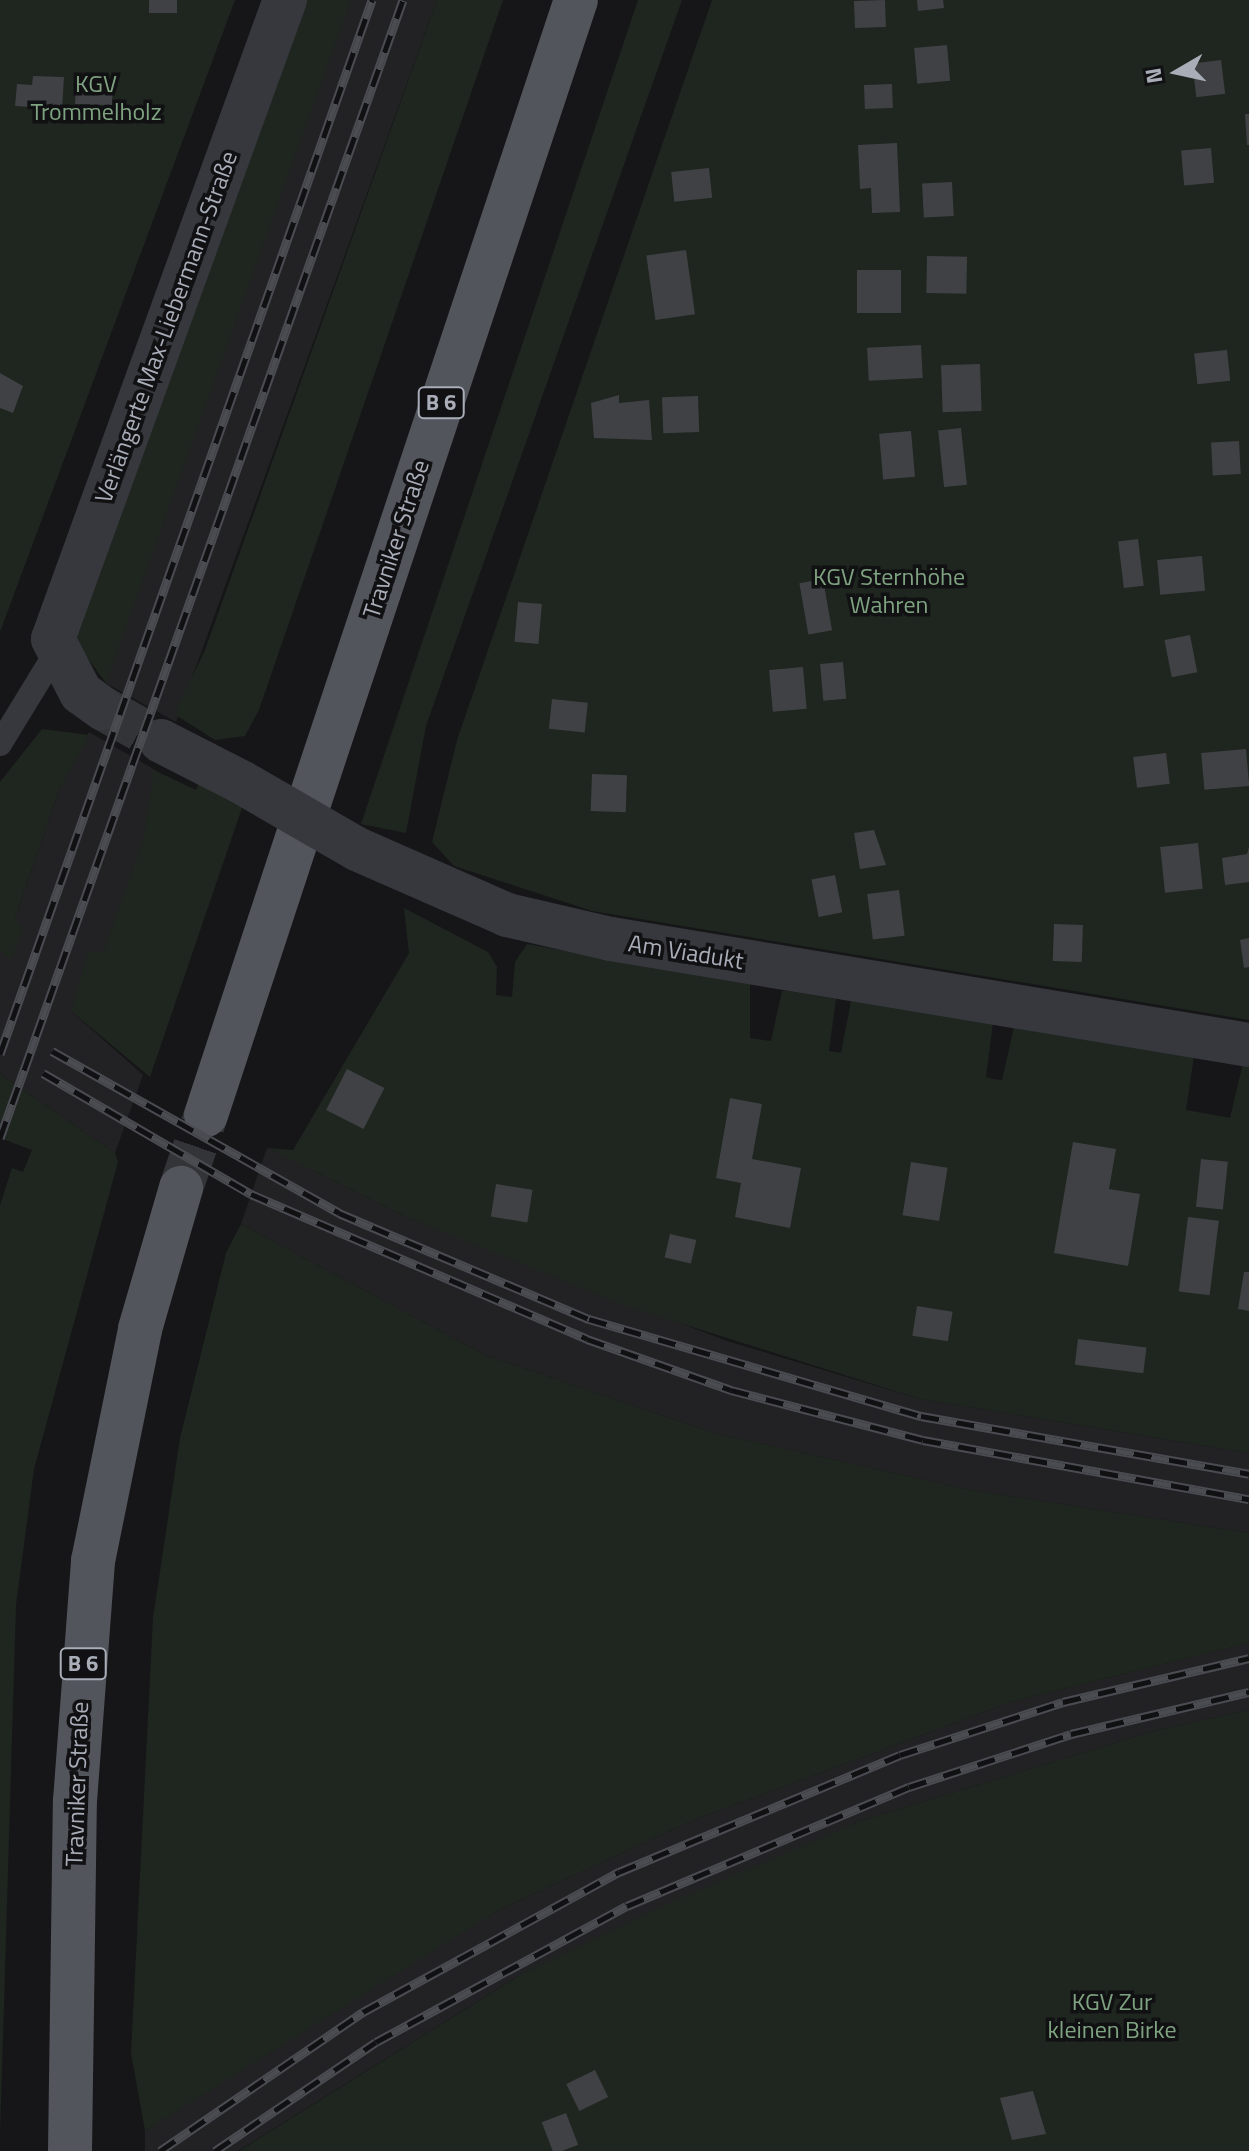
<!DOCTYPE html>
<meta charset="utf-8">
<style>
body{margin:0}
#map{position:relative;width:1249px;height:2151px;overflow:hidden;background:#161618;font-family:"Titillium Web",sans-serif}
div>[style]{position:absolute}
.built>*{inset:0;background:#222225}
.green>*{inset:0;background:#1e261f}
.building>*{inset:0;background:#404145;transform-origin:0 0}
.minor-tunnel>*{height:44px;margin-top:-22px;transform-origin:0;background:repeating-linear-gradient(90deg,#333438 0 44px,transparent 0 66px)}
.primary-tunnel>*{height:44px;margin-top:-22px;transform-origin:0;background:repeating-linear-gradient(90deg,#333438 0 44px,transparent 0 66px)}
.service>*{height:24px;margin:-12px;padding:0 12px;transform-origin:12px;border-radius:12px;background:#37383d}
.minor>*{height:44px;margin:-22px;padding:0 22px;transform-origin:22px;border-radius:22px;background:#37383d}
.primary>*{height:44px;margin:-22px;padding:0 22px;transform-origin:22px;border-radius:22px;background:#53555c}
.rail>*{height:9px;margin-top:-4.5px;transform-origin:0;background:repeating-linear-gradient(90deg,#111113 0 18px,#4a4c52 0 36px);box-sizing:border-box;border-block:2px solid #4a4c52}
.minor-bridge>*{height:44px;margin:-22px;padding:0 22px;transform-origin:22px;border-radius:22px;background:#37383d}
span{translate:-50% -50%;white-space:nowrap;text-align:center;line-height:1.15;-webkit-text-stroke:7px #111113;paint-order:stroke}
.shield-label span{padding:2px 6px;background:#111113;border:2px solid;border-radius:6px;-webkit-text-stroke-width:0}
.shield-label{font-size:22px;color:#a8adb8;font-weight:700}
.park-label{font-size:24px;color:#7fa381}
.street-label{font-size:24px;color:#a8adb8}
.north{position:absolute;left:1137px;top:32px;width:80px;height:80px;-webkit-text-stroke:6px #111113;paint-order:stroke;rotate:261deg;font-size:22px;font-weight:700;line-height:32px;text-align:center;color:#a8adb8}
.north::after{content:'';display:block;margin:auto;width:28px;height:36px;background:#a8adb8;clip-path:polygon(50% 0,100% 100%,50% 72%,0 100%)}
</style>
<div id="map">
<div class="built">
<i style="clip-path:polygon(339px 0,437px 0,176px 722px,106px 683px,119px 621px)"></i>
<i style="clip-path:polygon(89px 732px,157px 771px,154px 813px,97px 970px,71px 1011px,143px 1075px,115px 1153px,0 1074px,0 950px,11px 959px,15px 918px,59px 790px)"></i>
<i style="clip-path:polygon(267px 1148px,406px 1217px,727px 1341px,920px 1399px,1249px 1453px,1249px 1533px,971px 1490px,714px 1433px,485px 1355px,241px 1224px)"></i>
<i style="clip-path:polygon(1249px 1643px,1249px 1710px,1157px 1730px,860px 1821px,523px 1973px,238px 2151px,145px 2151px,145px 2131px,353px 1997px,499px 1910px,691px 1821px,1011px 1702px)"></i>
</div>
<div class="green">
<i style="clip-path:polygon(0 0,235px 0,0 632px)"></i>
<i style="clip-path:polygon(298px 0,351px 0,106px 683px,75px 641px)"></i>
<i style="clip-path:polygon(437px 0,503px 0,259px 710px,245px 736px,215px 740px,174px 714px,205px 650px)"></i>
<i style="clip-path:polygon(638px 0,682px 0,426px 726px,406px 833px,361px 824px)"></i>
<i style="clip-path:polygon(712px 0,1249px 0,1249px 1020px,592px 911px,454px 866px,432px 842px,457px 740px)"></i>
<i style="clip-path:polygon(42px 729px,90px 735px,59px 790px,15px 918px,23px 929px,11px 960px,0 950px,0 782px)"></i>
<i style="clip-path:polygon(154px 770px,196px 790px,201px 777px,244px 802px,150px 1077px,71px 1011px,88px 952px,103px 952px,143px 841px)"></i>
<i style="clip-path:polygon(404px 908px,488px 952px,497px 967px,496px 995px,512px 997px,515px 962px,527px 944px,750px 984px,750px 1038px,771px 1041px,782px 991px,789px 991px,836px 999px,829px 1051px,841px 1053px,851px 1001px,993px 1023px,986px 1077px,993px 1079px,1002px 1080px,1014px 1027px,1194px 1056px,1186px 1110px,1230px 1118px,1243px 1063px,1249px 1064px,1249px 1453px,920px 1399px,626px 1306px,406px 1217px,267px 1148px,293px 1150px,409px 953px)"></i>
<i style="clip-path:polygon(0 1074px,115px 1153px,118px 1162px,34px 1469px,16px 1605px,0 2136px,0 1205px,12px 1168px,23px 1172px,32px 1150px,0 1138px)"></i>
<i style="clip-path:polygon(241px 1224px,485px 1355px,714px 1433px,971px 1490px,1249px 1533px,1249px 1643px,1011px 1702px,691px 1821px,499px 1910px,145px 2131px,131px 2053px,153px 1618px,180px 1438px,226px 1253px)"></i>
<i style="clip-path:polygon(1249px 1710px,1249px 2151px,239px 2151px,523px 1973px,667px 1904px,860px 1821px,1157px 1730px)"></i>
</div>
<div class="building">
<i style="left:149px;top:0;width:28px;height:13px"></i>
<i style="left:885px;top:0;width:27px;height:31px;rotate:88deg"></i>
<i style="clip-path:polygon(917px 0,943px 0,944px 8px,918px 11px)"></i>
<i style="left:947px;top:45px;width:36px;height:33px;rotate:85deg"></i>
<i style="left:1221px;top:60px;width:34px;height:29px;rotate:83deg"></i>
<i style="clip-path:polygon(33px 76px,64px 77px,62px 109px,15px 106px,17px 84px,32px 85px)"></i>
<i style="left:76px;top:78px;width:37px;height:26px;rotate:2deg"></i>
<i style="left:892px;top:84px;width:24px;height:28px;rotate:88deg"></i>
<i style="clip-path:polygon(1245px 114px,1249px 114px,1249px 145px,1247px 145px)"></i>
<i style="clip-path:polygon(897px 143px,900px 212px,872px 213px,871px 188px,860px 189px,858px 145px)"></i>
<i style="left:1211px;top:148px;width:35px;height:30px;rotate:85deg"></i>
<i style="left:709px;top:168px;width:30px;height:38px;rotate:84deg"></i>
<i style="left:952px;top:182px;width:34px;height:30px;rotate:87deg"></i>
<i style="left:686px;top:250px;width:65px;height:40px;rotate:82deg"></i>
<i style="left:927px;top:256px;width:40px;height:37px;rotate:1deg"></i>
<i style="left:857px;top:270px;width:44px;height:43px"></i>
<i style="left:921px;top:345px;width:33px;height:54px;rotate:87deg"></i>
<i style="left:1227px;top:350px;width:31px;height:33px;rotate:84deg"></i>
<i style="left:980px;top:364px;width:47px;height:39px;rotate:88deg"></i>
<i style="clip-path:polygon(0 373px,23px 386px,13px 413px,0 408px)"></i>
<i style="clip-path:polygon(619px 395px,619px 403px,649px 400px,652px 440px,594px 438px,591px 403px)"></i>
<i style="left:698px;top:396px;width:36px;height:36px;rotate:88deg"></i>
<i style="left:961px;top:428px;width:57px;height:23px;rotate:84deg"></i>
<i style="left:911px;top:431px;width:46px;height:32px;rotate:85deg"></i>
<i style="left:1239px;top:441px;width:33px;height:28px;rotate:87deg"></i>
<i style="left:1138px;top:539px;width:47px;height:20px;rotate:83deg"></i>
<i style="left:1202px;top:556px;width:35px;height:45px;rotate:85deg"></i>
<i style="left:823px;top:579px;width:52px;height:24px;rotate:80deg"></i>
<i style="left:518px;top:602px;width:24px;height:40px;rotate:5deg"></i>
<i style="left:1190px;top:635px;width:38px;height:26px;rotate:79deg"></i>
<i style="left:843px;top:662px;width:37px;height:23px;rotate:85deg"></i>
<i style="left:803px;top:667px;width:42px;height:34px;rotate:85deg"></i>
<i style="left:552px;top:699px;width:36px;height:30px;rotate:6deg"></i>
<i style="left:1246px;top:749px;width:37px;height:45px;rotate:85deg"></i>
<i style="left:1166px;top:753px;width:31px;height:33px;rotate:83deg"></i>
<i style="left:592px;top:774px;width:35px;height:37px;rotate:2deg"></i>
<i style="clip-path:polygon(874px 830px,886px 865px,860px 869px,854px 833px)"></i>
<i style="left:1198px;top:843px;width:46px;height:38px;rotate:84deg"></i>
<i style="clip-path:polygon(1249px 847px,1249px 882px,1225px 885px,1222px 858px,1247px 854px)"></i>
<i style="left:835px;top:875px;width:38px;height:24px;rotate:79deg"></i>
<i style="left:899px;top:890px;width:46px;height:32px;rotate:83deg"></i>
<i style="left:1054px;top:924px;width:29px;height:37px;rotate:2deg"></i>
<i style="clip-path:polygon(1249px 938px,1249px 967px,1244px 968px,1240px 940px)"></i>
<i style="left:347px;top:1069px;width:42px;height:46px;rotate:27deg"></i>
<i style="clip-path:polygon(730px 1098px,762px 1104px,752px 1159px,801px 1168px,790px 1228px,735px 1217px,741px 1183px,716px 1178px)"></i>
<i style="clip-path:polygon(1073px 1142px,1116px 1149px,1109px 1189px,1140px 1194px,1128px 1266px,1054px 1253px)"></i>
<i style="left:1201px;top:1159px;width:27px;height:48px;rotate:6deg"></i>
<i style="left:911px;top:1162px;width:37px;height:54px;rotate:9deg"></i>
<i style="left:496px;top:1184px;width:37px;height:33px;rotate:9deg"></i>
<i style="left:1188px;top:1217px;width:31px;height:75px;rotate:7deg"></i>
<i style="left:670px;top:1234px;width:27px;height:24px;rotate:13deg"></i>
<i style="clip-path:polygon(1244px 1272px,1249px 1272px,1249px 1311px,1238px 1309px)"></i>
<i style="left:917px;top:1306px;width:36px;height:30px;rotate:9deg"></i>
<i style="left:1078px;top:1339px;width:69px;height:26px;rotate:7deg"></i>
<i style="left:595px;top:2070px;width:30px;height:32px;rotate:64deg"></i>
<i style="clip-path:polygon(1033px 2091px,1046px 2134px,1012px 2140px,1000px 2098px)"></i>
<i style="left:566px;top:2113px;width:34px;height:26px;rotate:69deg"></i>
</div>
<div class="minor-tunnel">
<i style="left:102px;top:708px;width:68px;rotate:29.2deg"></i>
</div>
<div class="primary-tunnel">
<i style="left:181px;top:1188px;width:77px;rotate:-71.1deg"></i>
</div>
<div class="service">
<i style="left:0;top:744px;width:105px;rotate:-58.6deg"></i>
</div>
<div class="minor">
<i style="left:102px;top:708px;width:26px;rotate:-144deg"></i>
<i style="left:81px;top:693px;width:61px;rotate:-117.4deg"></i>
<i style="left:53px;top:639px;width:680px;rotate:-70.05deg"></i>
<i style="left:161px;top:741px;width:90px;rotate:27.1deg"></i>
<i style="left:357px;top:849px;width:164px;rotate:23.7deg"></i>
<i style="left:507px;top:915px;width:107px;rotate:13deg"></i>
<i style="left:611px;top:939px;width:647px;rotate:9.43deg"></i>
</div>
<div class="primary">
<i style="left:308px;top:806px;width:849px;rotate:-71.61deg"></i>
<i style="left:206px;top:1115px;width:298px;rotate:-71.8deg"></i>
<i style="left:70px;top:2151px;width:350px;rotate:-89.2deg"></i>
<i style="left:75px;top:1801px;width:241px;rotate:-85.7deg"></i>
<i style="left:93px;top:1561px;width:237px;rotate:-78.5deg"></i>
<i style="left:140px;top:1329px;width:147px;rotate:-73.8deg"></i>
</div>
<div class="rail">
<i style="left:52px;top:1051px;width:330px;rotate:29.4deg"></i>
<i style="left:339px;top:1213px;width:272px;rotate:23deg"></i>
<i style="left:589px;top:1319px;width:346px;rotate:16.3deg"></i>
<i style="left:921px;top:1416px;width:333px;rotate:10deg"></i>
<i style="left:0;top:1054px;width:1118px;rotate:-70.56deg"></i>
<i style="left:43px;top:1073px;width:241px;rotate:30.2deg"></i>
<i style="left:251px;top:1194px;width:366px;rotate:23.3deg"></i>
<i style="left:587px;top:1339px;width:153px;rotate:19.5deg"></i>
<i style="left:731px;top:1390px;width:198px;rotate:14.6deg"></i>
<i style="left:923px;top:1440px;width:331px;rotate:10.3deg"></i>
<i style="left:0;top:1138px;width:1207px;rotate:-70.5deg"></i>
<i style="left:160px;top:2151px;width:246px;rotate:-34.4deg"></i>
<i style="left:363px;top:2012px;width:292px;rotate:-28.7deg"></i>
<i style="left:619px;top:1872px;width:304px;rotate:-22.6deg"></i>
<i style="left:900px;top:1755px;width:171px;rotate:-18deg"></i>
<i style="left:1063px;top:1702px;width:191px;rotate:-13.3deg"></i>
<i style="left:215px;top:2151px;width:194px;rotate:-34.1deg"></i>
<i style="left:376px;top:2042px;width:285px;rotate:-28.5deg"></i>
<i style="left:627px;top:1906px;width:306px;rotate:-22.9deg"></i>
<i style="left:909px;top:1787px;width:170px;rotate:-18.1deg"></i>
<i style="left:1071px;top:1734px;width:183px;rotate:-13.3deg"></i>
</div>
<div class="minor-bridge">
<i style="left:241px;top:782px;width:134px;rotate:30deg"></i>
</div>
<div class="shield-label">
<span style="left:441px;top:403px">B 6</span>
<span style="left:83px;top:1664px">B 6</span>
</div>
<div class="park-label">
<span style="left:96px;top:98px">KGV<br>Trommelholz</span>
<span style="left:889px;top:591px">KGV Sternhöhe<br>Wahren</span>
<span style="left:1112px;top:2016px">KGV Zur<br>kleinen Birke</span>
</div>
<div class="street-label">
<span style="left:166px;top:327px;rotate:-70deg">Verlängerte Max-Liebermann-Straße</span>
<span style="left:396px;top:539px;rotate:-72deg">Travniker Straße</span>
<span style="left:686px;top:952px;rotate:9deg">Am Viadukt</span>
<span style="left:77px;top:1784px;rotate:-88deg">Travniker Straße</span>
</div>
<div class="north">N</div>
</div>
